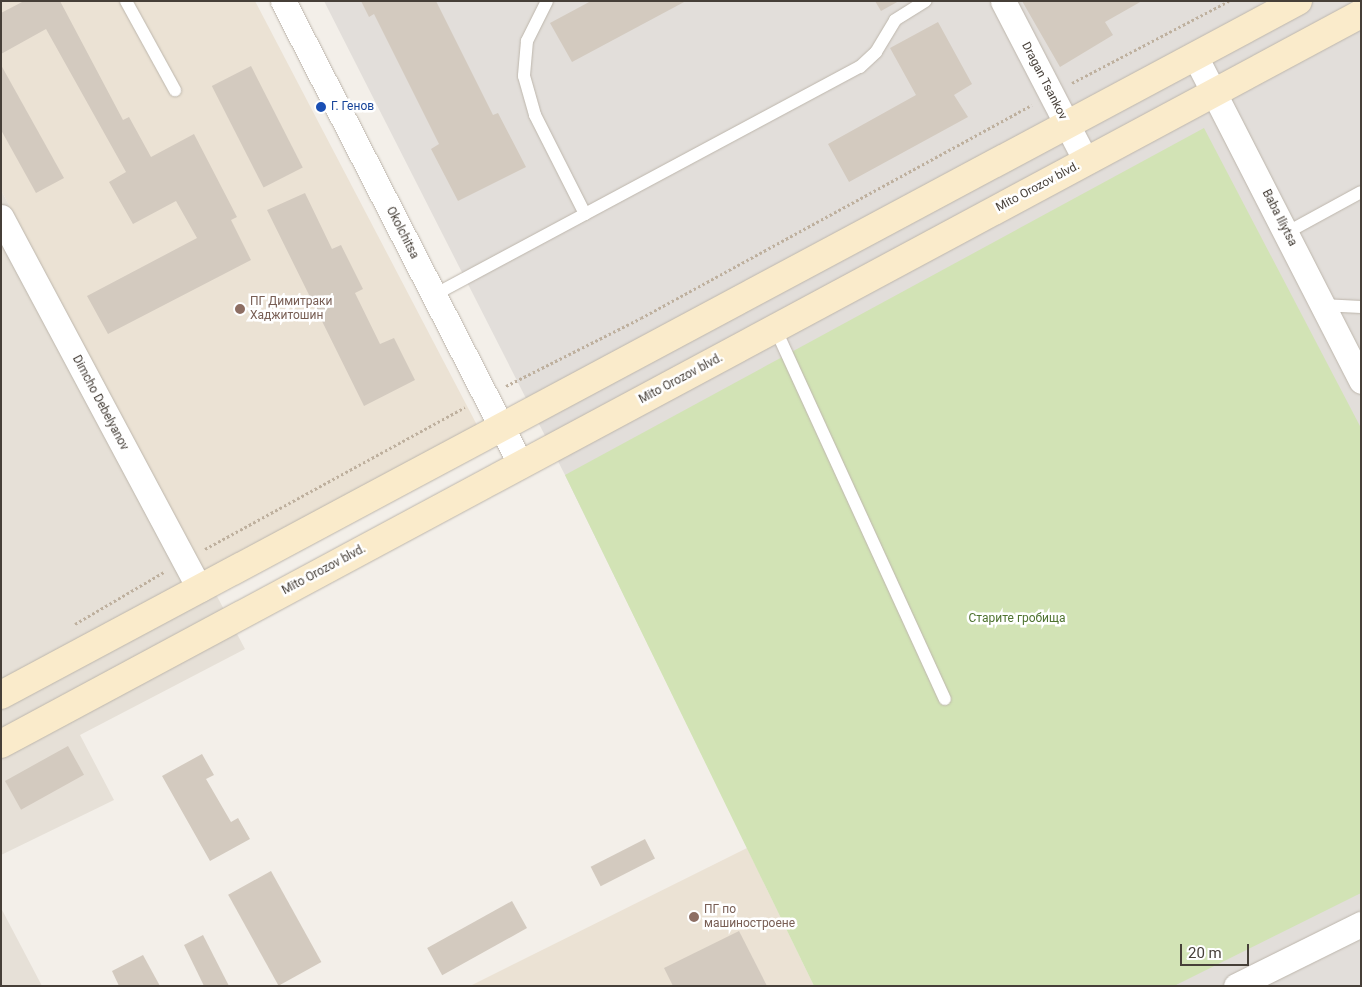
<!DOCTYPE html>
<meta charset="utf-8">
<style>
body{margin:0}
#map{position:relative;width:1362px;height:987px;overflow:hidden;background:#f3efe9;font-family:Roboto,sans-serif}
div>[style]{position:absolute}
.residential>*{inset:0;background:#e6e0d7}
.industrial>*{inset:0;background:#e2deda}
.education>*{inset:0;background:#ebe2d4}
.green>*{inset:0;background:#d2e3b5}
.building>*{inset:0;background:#d3cabf;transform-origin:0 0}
.path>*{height:3px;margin-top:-1.5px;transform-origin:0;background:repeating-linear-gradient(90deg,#beb09e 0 2.5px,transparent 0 5px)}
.roads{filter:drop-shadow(0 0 1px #bdb6ac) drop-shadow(0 0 1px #bdb6ac)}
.lane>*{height:12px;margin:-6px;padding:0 6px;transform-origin:6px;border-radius:6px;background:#fff}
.street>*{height:25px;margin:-12.5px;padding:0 12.5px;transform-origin:12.5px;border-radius:12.5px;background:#fff}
.secondary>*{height:28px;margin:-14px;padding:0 14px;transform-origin:14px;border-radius:14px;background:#faebcb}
.dots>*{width:14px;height:14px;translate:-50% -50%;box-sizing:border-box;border:2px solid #fff;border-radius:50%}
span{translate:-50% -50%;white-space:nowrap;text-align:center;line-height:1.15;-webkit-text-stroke:5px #fff;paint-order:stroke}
.street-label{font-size:12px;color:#463f38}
.transit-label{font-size:12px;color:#164399}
.left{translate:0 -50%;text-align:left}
.education-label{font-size:12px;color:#785e54}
.park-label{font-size:12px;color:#4e7330}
.frame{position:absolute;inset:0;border:2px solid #463f38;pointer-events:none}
.scale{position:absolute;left:1180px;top:944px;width:69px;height:22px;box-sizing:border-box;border:2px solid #463f38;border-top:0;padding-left:6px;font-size:15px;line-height:18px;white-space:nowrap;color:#463f38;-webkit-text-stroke:4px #fff;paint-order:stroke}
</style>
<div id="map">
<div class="residential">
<i style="clip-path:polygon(1px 190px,245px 649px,80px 735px,114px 800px,1px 855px)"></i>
<i style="clip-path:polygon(1px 908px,42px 986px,1px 986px)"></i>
</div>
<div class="industrial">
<i style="clip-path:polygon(324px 1px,1361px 1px,1361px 986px,815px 986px,565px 475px)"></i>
</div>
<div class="education">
<i style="clip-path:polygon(1px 1px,255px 1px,478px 427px,204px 574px,1px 190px)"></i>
<i style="clip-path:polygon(747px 848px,814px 986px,470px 986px)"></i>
</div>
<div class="green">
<i style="clip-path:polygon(1204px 128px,1361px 428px,1361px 893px,1174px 986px,814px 986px,565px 475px)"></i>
</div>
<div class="building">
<i style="clip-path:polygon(24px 1px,60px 1px,123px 120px,129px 117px,151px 157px,194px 134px,237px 217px,231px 220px,251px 260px,108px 334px,87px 296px,197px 238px,176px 201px,133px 224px,109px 182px,126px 172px,46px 29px,1px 54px,1px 13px)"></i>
<i style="clip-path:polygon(361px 1px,436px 1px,493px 115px,498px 113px,526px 167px,458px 201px,431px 149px,439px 144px,374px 14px,369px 17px)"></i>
<i style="clip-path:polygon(591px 1px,686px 1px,572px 62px,550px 23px)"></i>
<i style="clip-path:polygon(875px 1px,899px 1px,881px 11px)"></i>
<i style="clip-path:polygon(1022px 1px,1142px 1px,1105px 22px,1113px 35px,1060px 67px)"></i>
<i style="clip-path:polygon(938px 22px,972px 84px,954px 95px,968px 117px,849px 182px,828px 144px,916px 95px,890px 48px)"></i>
<i style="clip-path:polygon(1px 65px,64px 178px,36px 193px,1px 130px)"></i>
<i style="left:251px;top:66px;width:114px;height:44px;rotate:63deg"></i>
<i style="clip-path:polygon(305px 193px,332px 249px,341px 245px,363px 289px,355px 293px,380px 344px,394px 338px,415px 380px,364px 406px,267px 210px)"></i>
<i style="left:68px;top:746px;width:33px;height:72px;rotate:61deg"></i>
<i style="clip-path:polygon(202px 754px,214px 775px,206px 779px,231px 822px,238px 818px,250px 839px,210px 861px,162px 776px)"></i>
<i style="left:645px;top:839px;width:22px;height:61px;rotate:63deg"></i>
<i style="left:271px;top:871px;width:104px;height:49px;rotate:61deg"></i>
<i style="left:512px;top:901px;width:31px;height:97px;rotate:61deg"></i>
<i style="clip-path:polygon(739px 931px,767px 986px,673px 986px,664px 968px)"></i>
<i style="clip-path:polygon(203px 935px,229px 986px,204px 986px,184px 945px)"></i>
<i style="clip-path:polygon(143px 955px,160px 986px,119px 986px,112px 971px)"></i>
</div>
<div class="path">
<i style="left:1072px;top:83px;width:177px;rotate:-27.6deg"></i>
<i style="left:506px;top:386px;width:151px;rotate:-26.7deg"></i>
<i style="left:641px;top:318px;width:445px;rotate:-28.6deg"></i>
<i style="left:205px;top:549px;width:296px;rotate:-28.6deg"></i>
<i style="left:75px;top:624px;width:103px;rotate:-30.3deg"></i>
</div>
<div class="roads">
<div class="lane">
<i style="left:126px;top:1px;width:102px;rotate:61.2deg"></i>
<i style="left:547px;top:1px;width:45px;rotate:116.6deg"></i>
<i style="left:527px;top:41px;width:35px;rotate:95deg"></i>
<i style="left:524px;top:76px;width:41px;rotate:74.2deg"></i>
<i style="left:535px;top:115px;width:111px;rotate:63.2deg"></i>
<i style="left:1286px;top:233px;width:85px;rotate:-28.7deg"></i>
<i style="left:434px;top:295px;width:483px;rotate:-28.2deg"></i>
<i style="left:860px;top:67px;width:22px;rotate:-43deg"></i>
<i style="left:876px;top:52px;width:37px;rotate:-59deg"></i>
<i style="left:895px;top:20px;width:36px;rotate:-32deg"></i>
<i style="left:1322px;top:305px;width:39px;rotate:3deg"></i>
<i style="left:775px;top:328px;width:408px;rotate:65.4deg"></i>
</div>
<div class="street">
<i style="left:283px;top:1px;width:521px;rotate:62.85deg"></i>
<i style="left:1003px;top:1px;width:180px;rotate:62.6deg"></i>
<i style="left:1195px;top:56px;width:365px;rotate:62.9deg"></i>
<i style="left:1px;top:217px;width:422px;rotate:61.9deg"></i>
<i style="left:1236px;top:986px;width:140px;rotate:-26.4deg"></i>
</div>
<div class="secondary">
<i style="left:1px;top:695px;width:1471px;rotate:-28.15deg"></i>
<i style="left:1px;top:744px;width:1544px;rotate:-28.23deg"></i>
</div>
</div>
<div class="dots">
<i style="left:321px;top:107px;background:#1a4fb4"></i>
<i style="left:240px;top:309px;background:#8d6e63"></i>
<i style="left:694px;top:917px;background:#8d6e63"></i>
</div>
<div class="street-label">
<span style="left:1044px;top:81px;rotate:63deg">Dragan Tsankov</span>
<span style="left:1038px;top:187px;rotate:-28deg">Mito Orozov blvd.</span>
<span style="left:1279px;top:218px;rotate:63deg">Baba Iliytsa</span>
<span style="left:402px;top:233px;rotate:63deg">Okolchitsa</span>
<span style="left:681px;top:379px;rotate:-28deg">Mito Orozov blvd.</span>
<span style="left:100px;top:403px;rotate:62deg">Dimcho Debelyanov</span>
<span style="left:324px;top:570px;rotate:-28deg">Mito Orozov blvd.</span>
</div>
<div class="transit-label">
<span class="left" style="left:331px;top:107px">Г. Генов</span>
</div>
<div class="education-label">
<span class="left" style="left:250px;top:309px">ПГ Димитраки<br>Хаджитошин</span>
<span class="left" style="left:704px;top:917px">ПГ по<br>машиностроене</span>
</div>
<div class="park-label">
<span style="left:1017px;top:619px">Старите гробища</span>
</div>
<div class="frame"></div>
<div class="scale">20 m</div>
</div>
